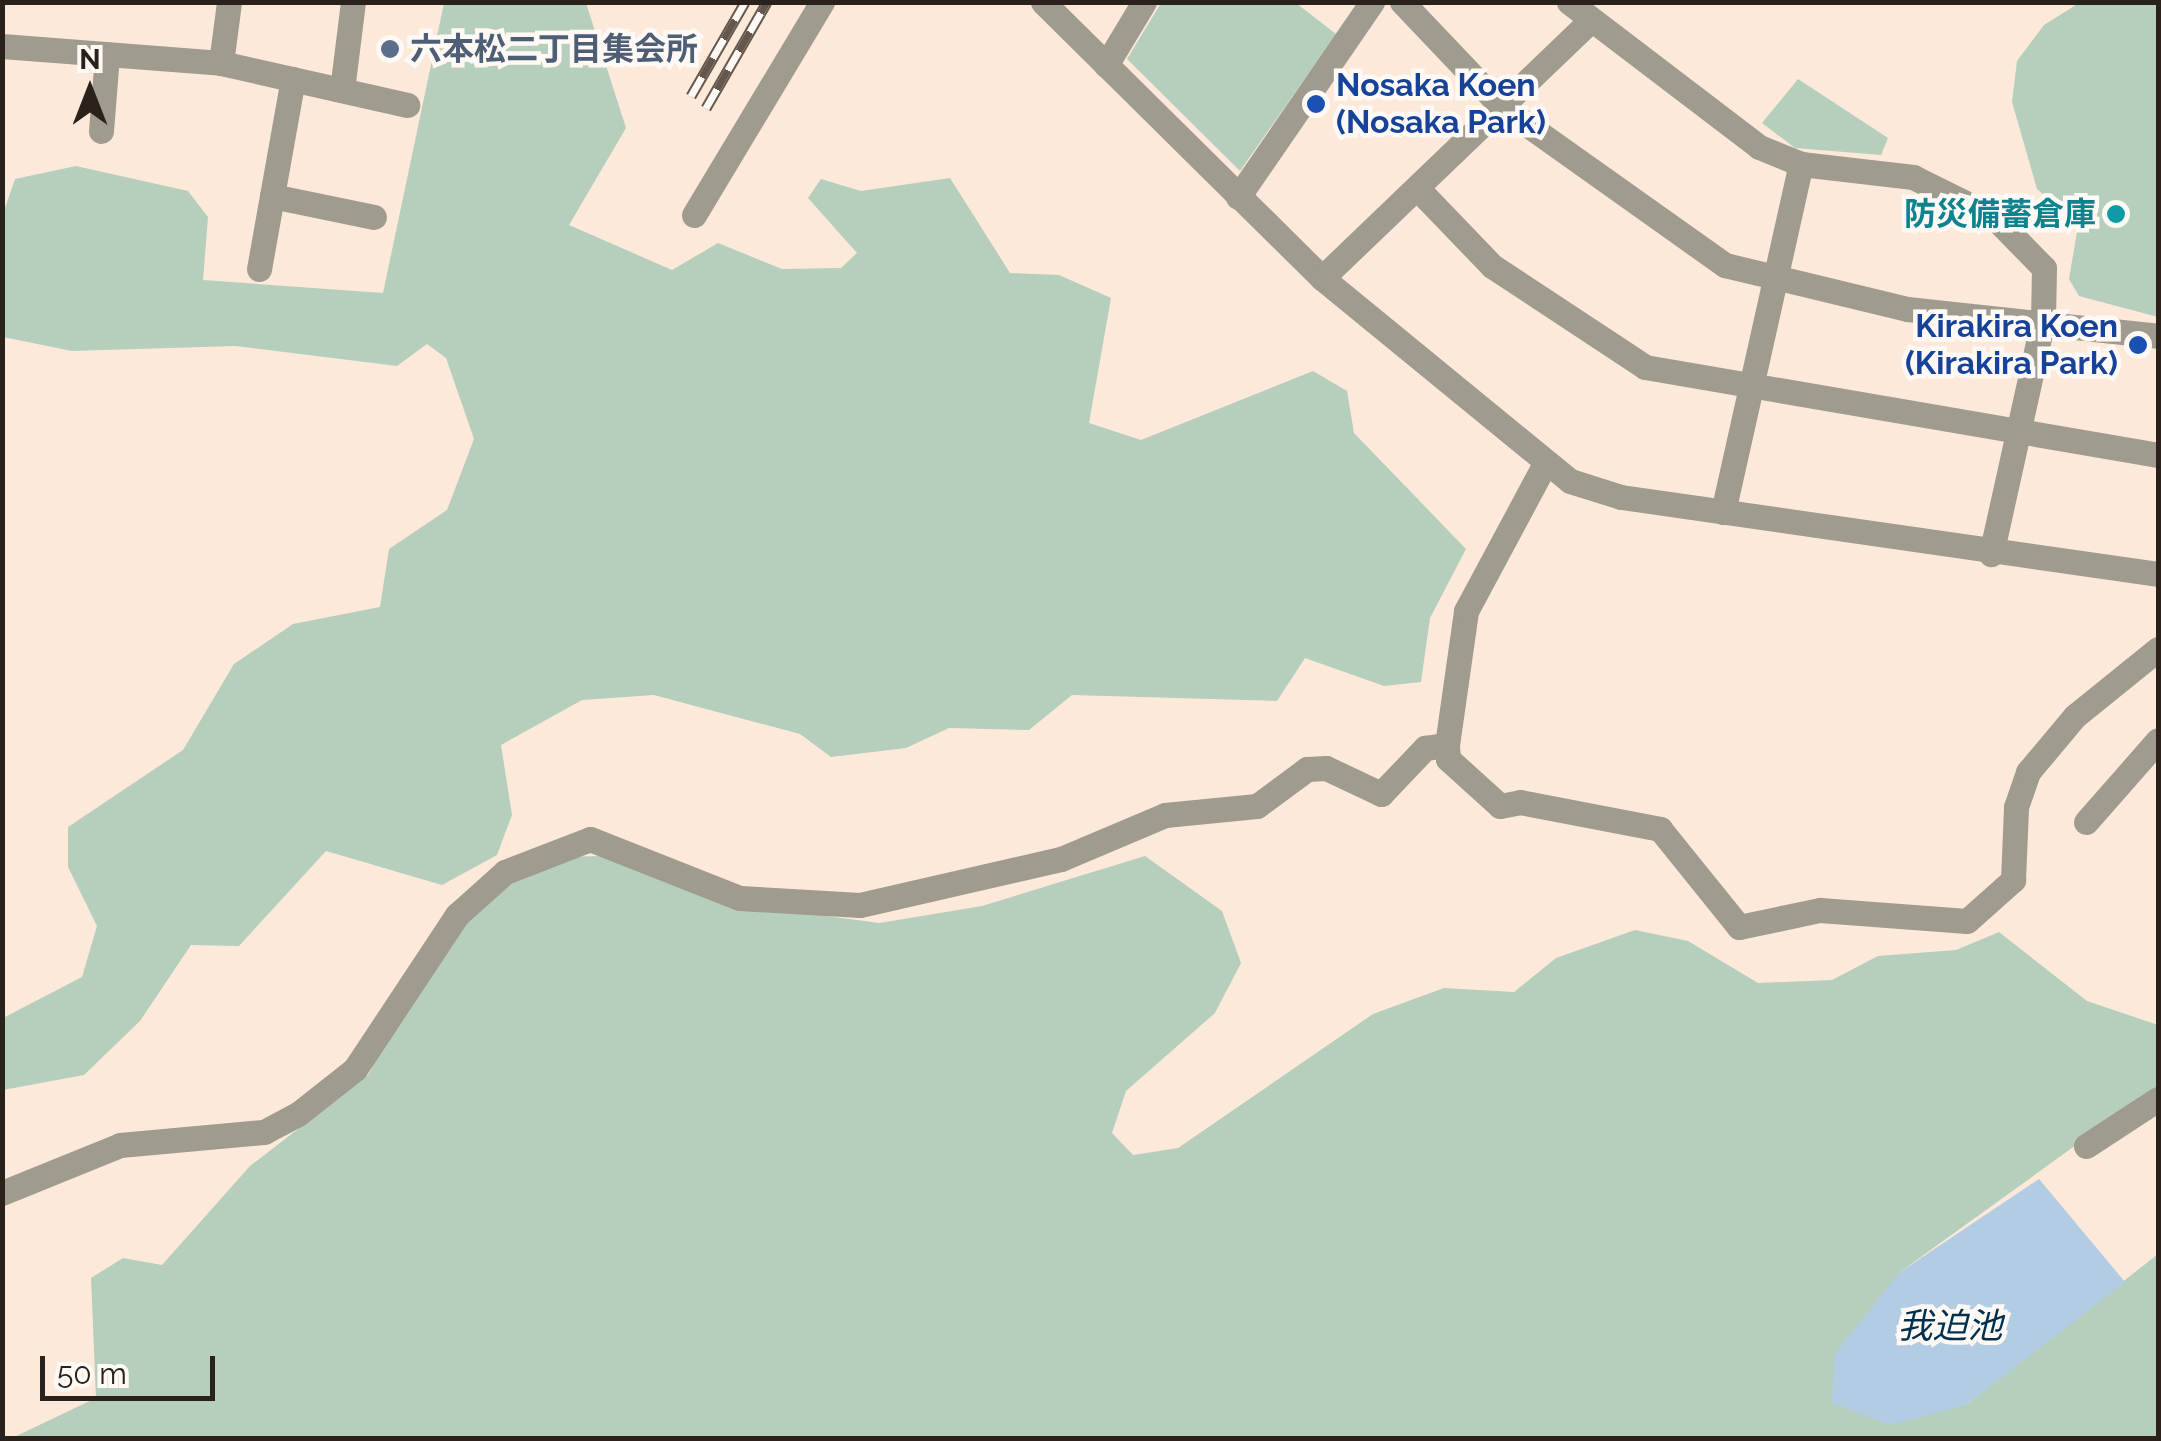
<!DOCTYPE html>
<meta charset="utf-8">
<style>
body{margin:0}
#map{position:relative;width:2161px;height:1441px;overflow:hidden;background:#fde9d9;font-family:Raleway,"Noto Sans JP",sans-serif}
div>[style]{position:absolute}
.green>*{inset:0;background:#b6cebc}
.water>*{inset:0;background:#b1cce3}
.street>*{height:25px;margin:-12.5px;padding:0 12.5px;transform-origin:12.5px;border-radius:12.5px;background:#9f9b8e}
.rail>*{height:11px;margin-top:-5.5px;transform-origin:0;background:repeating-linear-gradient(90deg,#fef9f5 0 22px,#64584e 0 44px);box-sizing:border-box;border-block:2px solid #64584e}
.dots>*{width:28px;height:28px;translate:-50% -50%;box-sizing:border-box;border:5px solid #fef9f5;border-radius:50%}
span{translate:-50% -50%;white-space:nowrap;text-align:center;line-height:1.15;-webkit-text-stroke:9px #fef9f5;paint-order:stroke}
.service-label{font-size:32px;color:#4e5e75;font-weight:700}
.left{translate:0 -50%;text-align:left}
.transit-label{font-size:32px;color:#164399;font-weight:700}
.right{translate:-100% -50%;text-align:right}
.culture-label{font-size:32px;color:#0d838f;font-weight:700}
.water-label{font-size:35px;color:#00304f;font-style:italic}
.frame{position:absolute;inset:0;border:5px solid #2a211a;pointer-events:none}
.north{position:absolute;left:40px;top:40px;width:100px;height:100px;-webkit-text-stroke:8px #fef9f5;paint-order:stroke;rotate:0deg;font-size:28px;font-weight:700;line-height:40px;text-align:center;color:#2a211a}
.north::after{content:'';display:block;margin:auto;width:35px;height:45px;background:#2a211a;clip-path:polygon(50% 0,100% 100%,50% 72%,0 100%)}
.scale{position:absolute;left:40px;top:1356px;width:175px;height:45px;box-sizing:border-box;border:5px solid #2a211a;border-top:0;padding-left:12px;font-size:30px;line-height:35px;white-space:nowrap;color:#2a211a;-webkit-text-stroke:8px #fef9f5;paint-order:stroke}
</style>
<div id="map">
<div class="green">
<i style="clip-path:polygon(444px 3px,586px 3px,626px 128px,569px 225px,672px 270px,718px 243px,782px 269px,841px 268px,857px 253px,808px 198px,821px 179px,861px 191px,950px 178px,1010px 273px,1059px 275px,1111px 298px,1089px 423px,1141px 440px,1313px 371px,1347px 391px,1354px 433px,1466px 549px,1430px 618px,1421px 682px,1384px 686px,1305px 658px,1277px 701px,1072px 695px,1029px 730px,949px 728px,906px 748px,831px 757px,800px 734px,654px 695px,582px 700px,501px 745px,512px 815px,497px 855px,442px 885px,326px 851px,239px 946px,191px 945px,140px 1021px,84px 1075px,3px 1090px,3px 1018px,82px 977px,97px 926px,68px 867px,68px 827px,183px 750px,234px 664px,293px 624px,380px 607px,389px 549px,447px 510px,474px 439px,446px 358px,427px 344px,397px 366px,235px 346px,72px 351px,3px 337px,3px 214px,15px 179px,76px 166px,188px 191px,208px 217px,203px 280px,383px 293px)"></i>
<i style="clip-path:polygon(1161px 3px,1296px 3px,1336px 34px,1240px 171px,1127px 59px)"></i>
<i style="clip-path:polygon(2079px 3px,2158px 3px,2158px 317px,2079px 296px,2069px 279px,2078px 226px,2037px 189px,2012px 102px,2017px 61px,2044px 25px)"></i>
<i style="clip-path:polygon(1798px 79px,1888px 138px,1881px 155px,1795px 148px,1762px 123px)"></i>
<i style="clip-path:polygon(607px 856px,716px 901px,879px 923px,982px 906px,1145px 856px,1222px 911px,1241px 963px,1215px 1013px,1126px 1091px,1112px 1133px,1133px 1155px,1178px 1148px,1373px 1014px,1444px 988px,1514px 992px,1556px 958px,1635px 930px,1688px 941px,1758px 983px,1832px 980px,1878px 956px,1956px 950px,1999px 932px,2087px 1001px,2158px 1025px,2158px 1086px,1900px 1272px,1966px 1405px,2158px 1254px,2158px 1438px,12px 1438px,96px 1398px,91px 1278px,123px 1258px,162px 1265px,250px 1166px,368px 1075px,443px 938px,506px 881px,548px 857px)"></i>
</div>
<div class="water">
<i style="clip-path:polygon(2039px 1179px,2125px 1282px,1966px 1405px,1890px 1425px,1832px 1403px,1835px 1353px,1900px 1272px)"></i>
</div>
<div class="street">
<i style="left:1043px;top:2px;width:392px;rotate:44.7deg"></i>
<i style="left:1322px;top:278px;width:320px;rotate:39.3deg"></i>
<i style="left:1570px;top:481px;width:53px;rotate:17.4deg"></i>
<i style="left:1621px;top:497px;width:542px;rotate:8.16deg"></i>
<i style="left:1402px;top:2px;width:144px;rotate:46.4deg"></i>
<i style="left:1501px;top:106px;width:275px;rotate:35.4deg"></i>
<i style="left:1725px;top:265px;width:187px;rotate:13.6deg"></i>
<i style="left:1907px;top:309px;width:252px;rotate:6.1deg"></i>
<i style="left:1569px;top:2px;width:239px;rotate:37.3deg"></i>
<i style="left:1759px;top:147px;width:45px;rotate:22deg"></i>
<i style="left:1801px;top:164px;width:113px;rotate:6.6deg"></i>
<i style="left:1913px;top:177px;width:90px;rotate:26.3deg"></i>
<i style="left:1994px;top:217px;width:71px;rotate:45.6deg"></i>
<i style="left:2044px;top:268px;width:52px;rotate:91.1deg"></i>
<i style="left:2043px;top:320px;width:240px;rotate:102.5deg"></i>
<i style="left:2px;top:46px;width:220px;rotate:4.4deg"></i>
<i style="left:221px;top:63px;width:191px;rotate:12.7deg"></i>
<i style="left:221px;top:63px;width:62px;rotate:-82.5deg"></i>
<i style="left:1106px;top:65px;width:74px;rotate:-58.9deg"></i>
<i style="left:342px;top:90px;width:89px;rotate:-82.9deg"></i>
<i style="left:101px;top:131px;width:77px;rotate:-85.5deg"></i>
<i style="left:1417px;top:188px;width:108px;rotate:46.1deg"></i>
<i style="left:1492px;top:266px;width:183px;rotate:33.4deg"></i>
<i style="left:1645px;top:367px;width:520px;rotate:9.73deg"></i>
<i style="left:272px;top:196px;width:104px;rotate:11.6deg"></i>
<i style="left:1238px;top:197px;width:237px;rotate:-55.5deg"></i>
<i style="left:694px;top:215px;width:249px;rotate:-59deg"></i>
<i style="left:259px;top:269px;width:193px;rotate:-79.9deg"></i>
<i style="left:1322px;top:278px;width:368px;rotate:-43.8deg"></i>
<i style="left:1723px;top:512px;width:357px;rotate:-77.4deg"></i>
<i style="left:1447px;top:745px;width:135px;rotate:-81.9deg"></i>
<i style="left:1466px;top:611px;width:169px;rotate:-61.8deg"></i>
<i style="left:2086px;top:822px;width:109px;rotate:-48.7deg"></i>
<i style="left:2086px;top:1146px;width:86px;rotate:-33.1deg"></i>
<i style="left:2px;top:1193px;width:127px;rotate:-22.1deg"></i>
<i style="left:120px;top:1145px;width:145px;rotate:-5.2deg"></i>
<i style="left:264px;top:1132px;width:38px;rotate:-28deg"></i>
<i style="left:298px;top:1114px;width:73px;rotate:-38.3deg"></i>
<i style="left:355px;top:1069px;width:185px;rotate:-56.5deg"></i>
<i style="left:457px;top:915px;width:64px;rotate:-41.9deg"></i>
<i style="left:505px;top:872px;width:91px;rotate:-21.2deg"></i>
<i style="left:590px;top:839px;width:161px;rotate:21.5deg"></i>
<i style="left:740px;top:898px;width:120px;rotate:3.3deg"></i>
<i style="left:860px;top:905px;width:206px;rotate:-12.9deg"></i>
<i style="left:1061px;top:859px;width:113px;rotate:-22.9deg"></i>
<i style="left:1165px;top:815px;width:92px;rotate:-5.6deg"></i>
<i style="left:1257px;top:806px;width:62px;rotate:-36.5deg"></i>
<i style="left:1307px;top:769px;width:19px;rotate:-3deg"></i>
<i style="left:1326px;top:768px;width:61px;rotate:25.3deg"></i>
<i style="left:1381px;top:794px;width:64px;rotate:-46.3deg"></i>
<i style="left:1425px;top:748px;width:22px;rotate:-8deg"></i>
<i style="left:1447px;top:745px;width:14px;rotate:86deg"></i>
<i style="left:1448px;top:759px;width:70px;rotate:42.1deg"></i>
<i style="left:1500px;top:806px;width:20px;rotate:-11deg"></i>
<i style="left:1520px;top:802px;width:143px;rotate:10.9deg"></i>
<i style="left:1660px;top:829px;width:126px;rotate:51.1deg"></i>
<i style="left:1739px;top:927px;width:83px;rotate:-11.9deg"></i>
<i style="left:1820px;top:910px;width:147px;rotate:4.3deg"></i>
<i style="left:1967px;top:921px;width:62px;rotate:-41.7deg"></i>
<i style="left:2013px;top:880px;width:73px;rotate:-87.6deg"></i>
<i style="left:2016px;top:807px;width:37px;rotate:-71deg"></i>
<i style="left:2028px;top:772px;width:73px;rotate:-50deg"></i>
<i style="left:2075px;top:716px;width:107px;rotate:-38.9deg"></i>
</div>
<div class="rail">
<i style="left:691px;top:96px;width:108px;rotate:-60.1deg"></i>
<i style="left:706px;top:108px;width:122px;rotate:-60.1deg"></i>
</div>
<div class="dots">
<i style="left:390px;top:49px;background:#5c6f8a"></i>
<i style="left:1316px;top:104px;background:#1a4fb4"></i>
<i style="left:2116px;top:214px;background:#0f9aa8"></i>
<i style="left:2138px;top:345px;background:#1a4fb4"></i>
</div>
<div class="service-label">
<span class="left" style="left:410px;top:49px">六本松二丁目集会所</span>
</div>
<div class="transit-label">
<span class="left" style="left:1336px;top:104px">Nosaka Koen<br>(Nosaka Park)</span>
<span class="right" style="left:2118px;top:345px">Kirakira Koen<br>(Kirakira Park)</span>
</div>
<div class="culture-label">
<span class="right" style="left:2096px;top:214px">防災備蓄倉庫</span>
</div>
<div class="water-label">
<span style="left:1950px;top:1326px">我迫池</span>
</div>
<div class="frame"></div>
<div class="north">N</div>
<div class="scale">50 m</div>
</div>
